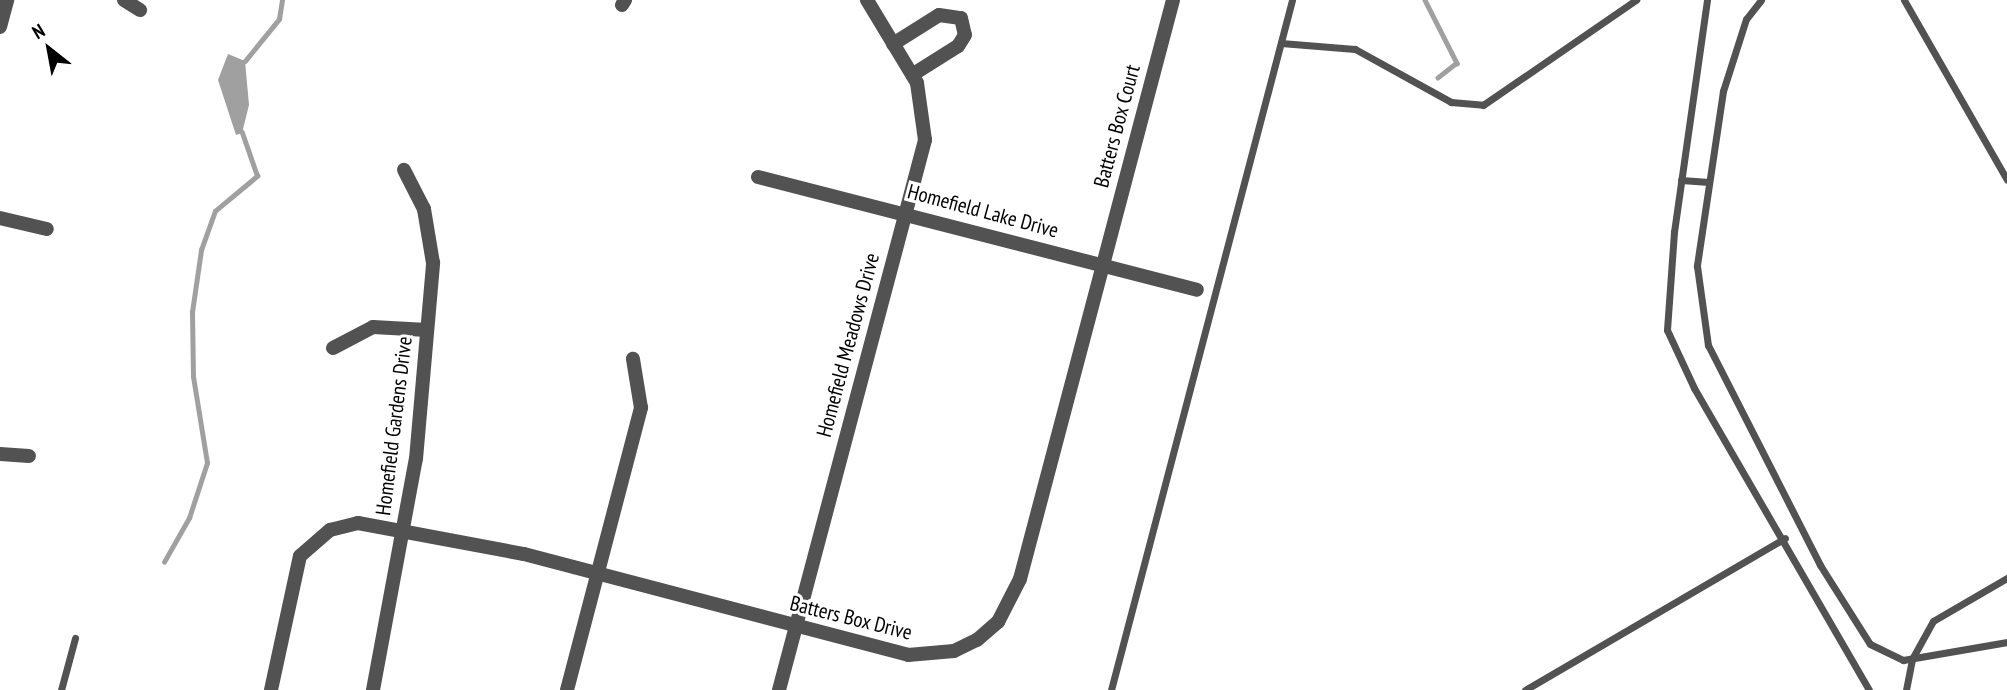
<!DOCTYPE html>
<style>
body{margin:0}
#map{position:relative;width:2007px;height:690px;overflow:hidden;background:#fff;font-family:"PT Sans Narrow",sans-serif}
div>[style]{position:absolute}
.water>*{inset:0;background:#a0a0a0}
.stream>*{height:4.5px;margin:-2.25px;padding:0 2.25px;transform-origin:2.25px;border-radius:2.25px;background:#a0a0a0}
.lane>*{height:7px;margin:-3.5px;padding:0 3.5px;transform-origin:3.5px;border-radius:3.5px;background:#525252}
.street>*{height:14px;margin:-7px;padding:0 7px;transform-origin:7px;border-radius:7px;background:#525252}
span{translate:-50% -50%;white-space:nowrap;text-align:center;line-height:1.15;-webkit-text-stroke:6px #fff;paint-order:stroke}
.street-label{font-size:21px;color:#000}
.north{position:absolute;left:14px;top:14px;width:70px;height:70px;-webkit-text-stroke:5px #fff;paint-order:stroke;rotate:329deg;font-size:19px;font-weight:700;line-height:28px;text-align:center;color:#000}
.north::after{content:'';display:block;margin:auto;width:24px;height:32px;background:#000;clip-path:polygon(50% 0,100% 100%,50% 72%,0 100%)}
</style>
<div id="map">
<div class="water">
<i style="clip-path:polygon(228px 54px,245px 61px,249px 105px,242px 133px,236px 135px,218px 80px)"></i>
</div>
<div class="stream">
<i style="left:1425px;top:0;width:71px;rotate:63.1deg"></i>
<i style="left:1457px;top:63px;width:24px;rotate:142deg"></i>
<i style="left:245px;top:61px;width:54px;rotate:-51deg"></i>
<i style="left:279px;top:19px;width:19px;rotate:-81deg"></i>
<i style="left:164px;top:562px;width:51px;rotate:-60.4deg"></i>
<i style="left:189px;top:518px;width:58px;rotate:-71.9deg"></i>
<i style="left:207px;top:463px;width:87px;rotate:-99.2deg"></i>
<i style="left:193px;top:377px;width:65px;rotate:-90.9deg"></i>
<i style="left:192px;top:312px;width:63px;rotate:-81.7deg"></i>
<i style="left:201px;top:250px;width:41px;rotate:-70.3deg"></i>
<i style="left:215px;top:211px;width:55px;rotate:-39.8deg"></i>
<i style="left:257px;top:176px;width:46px;rotate:-109.2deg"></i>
</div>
<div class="lane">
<i style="left:1707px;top:0;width:234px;rotate:98.1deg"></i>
<i style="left:1674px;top:232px;width:98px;rotate:94.1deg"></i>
<i style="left:1667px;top:330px;width:64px;rotate:65deg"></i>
<i style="left:1694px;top:388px;width:349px;rotate:59.9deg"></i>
<i style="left:1761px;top:0;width:24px;rotate:128deg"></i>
<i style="left:1746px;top:19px;width:76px;rotate:107.7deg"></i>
<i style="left:1723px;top:91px;width:177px;rotate:98.5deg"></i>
<i style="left:1697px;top:266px;width:80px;rotate:82.1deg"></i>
<i style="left:1708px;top:345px;width:247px;rotate:63deg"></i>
<i style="left:1820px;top:565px;width:93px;rotate:57.7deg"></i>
<i style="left:1870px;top:644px;width:37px;rotate:26deg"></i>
<i style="left:1903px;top:660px;width:106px;rotate:-9.8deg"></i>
<i style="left:1904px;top:0;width:207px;rotate:60.2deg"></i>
<i style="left:1281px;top:43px;width:74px;rotate:4.6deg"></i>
<i style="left:1355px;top:49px;width:110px;rotate:28.9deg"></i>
<i style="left:1451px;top:102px;width:32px;rotate:5deg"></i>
<i style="left:1483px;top:105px;width:186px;rotate:-34.5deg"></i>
<i style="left:1681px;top:180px;width:28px;rotate:4deg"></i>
<i style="left:61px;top:690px;width:54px;rotate:-74.9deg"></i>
<i style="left:1111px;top:690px;width:713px;rotate:-75.3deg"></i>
<i style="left:1525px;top:690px;width:301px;rotate:-30.3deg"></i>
<i style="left:1906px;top:690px;width:32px;rotate:-79deg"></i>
<i style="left:1912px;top:659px;width:43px;rotate:-61.1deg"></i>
<i style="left:1933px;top:621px;width:86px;rotate:-30.2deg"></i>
</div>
<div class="street">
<i style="left:124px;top:0;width:19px;rotate:32deg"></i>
<i style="left:622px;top:5px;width:6px;rotate:-59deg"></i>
<i style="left:0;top:27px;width:28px;rotate:-75deg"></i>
<i style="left:893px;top:44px;width:54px;rotate:-32.2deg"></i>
<i style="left:939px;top:15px;width:22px;rotate:8deg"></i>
<i style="left:961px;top:18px;width:17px;rotate:77deg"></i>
<i style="left:965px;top:35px;width:13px;rotate:122deg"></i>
<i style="left:958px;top:46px;width:54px;rotate:147.8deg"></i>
<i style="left:758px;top:177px;width:453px;rotate:14.4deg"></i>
<i style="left:0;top:218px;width:48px;rotate:13.2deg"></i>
<i style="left:333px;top:348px;width:45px;rotate:-27.7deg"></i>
<i style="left:373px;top:327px;width:54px;rotate:3.2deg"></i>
<i style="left:0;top:454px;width:29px;rotate:4deg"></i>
<i style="left:271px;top:690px;width:137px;rotate:-77.8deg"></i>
<i style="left:300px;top:556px;width:40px;rotate:-41deg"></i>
<i style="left:330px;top:530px;width:29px;rotate:-14deg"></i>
<i style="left:358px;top:523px;width:169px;rotate:10.6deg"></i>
<i style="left:524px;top:554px;width:397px;rotate:14.7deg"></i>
<i style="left:908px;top:655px;width:46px;rotate:-5deg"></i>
<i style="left:954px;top:651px;width:25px;rotate:-26deg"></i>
<i style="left:977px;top:640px;width:28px;rotate:-41deg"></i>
<i style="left:998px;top:622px;width:48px;rotate:-62.9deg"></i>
<i style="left:1020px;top:579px;width:599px;rotate:-75.2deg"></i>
<i style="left:373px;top:690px;width:235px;rotate:-79.5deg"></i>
<i style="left:416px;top:459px;width:197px;rotate:-85deg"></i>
<i style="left:433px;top:263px;width:55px;rotate:-99.5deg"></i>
<i style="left:424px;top:209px;width:44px;rotate:-117.1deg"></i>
<i style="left:567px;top:690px;width:292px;rotate:-75.3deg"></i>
<i style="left:641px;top:408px;width:50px;rotate:-99.3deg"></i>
<i style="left:779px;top:690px;width:569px;rotate:-75.13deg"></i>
<i style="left:925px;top:140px;width:58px;rotate:-98deg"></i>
<i style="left:917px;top:83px;width:97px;rotate:-121.1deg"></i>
</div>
<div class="street-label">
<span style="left:1117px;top:126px;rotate:-75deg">Batters Box Court</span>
<span style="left:983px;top:211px;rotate:15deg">Homefield Lake Drive</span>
<span style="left:848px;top:345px;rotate:-75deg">Homefield Meadows Drive</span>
<span style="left:394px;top:426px;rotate:-83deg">Homefield Gardens Drive</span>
<span style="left:851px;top:618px;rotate:14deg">Batters Box Drive</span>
</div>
<div class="north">N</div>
</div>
